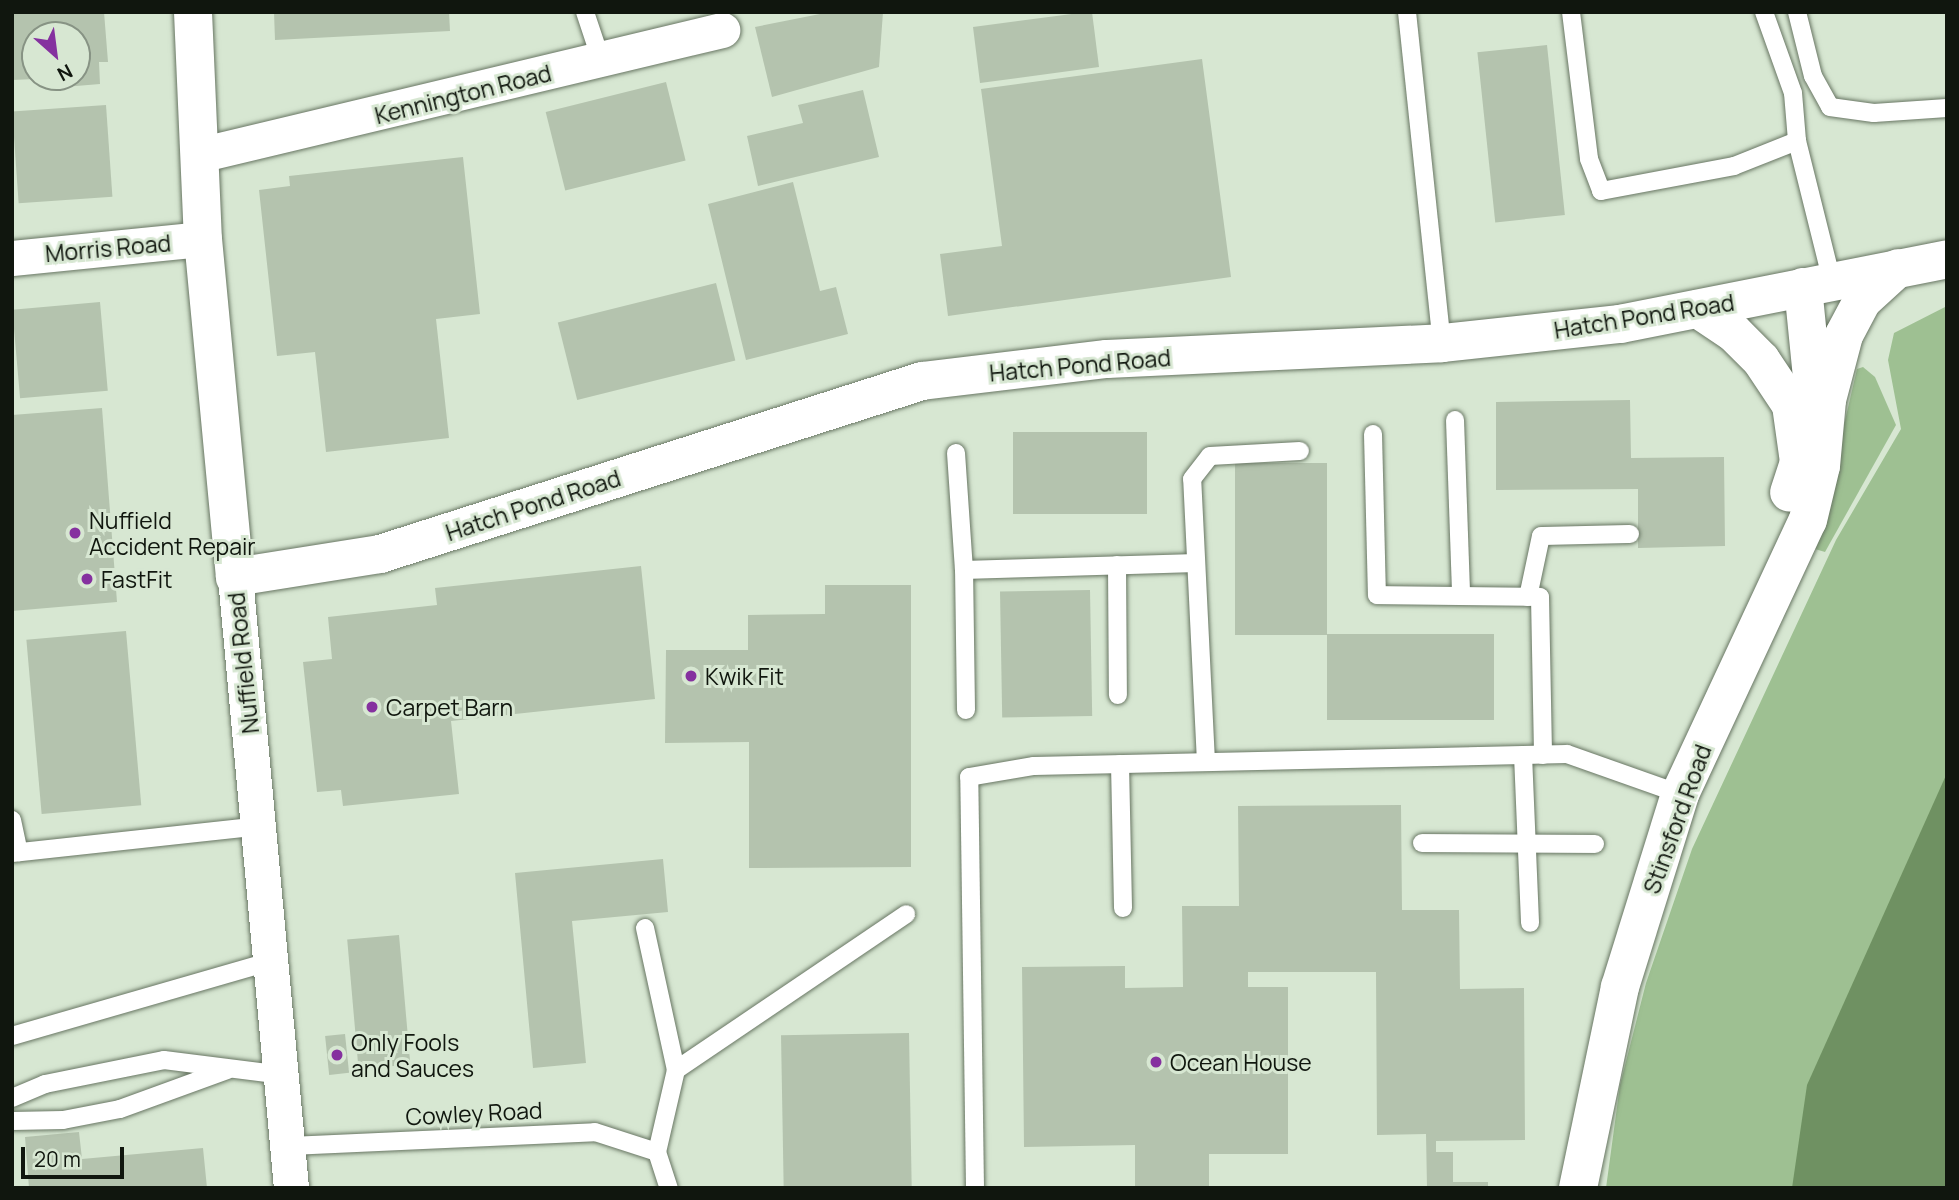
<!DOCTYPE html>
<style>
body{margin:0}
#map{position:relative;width:1959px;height:1200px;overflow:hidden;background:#d7e7d2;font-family:Manrope,sans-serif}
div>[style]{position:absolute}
.green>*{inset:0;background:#9ec092}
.water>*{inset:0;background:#6f9162}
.building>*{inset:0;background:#b4c3ae;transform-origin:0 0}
.roads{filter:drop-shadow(0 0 2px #687663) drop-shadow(0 0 2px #687663)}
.service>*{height:18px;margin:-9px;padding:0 9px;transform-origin:9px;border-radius:9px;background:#fff}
.minor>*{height:35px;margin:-17.5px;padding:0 17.5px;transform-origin:17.5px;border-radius:17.5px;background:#fff}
.tertiary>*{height:38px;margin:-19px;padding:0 19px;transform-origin:19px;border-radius:19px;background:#fff}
.dots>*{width:19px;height:19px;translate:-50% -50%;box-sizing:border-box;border:4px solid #d7e7d2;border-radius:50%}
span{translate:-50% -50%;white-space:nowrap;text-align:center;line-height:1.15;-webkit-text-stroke:6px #d7e7d2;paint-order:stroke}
.street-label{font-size:23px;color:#10160e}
.poi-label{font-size:23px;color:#10160e}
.left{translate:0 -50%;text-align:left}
.frame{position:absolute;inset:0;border:14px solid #10160e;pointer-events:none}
.north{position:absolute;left:21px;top:21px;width:70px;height:70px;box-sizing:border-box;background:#d7e7d2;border:2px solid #879384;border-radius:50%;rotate:152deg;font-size:19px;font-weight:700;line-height:28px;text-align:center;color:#10160e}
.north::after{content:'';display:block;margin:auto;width:24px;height:32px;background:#85319f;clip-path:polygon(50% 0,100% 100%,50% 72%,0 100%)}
.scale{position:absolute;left:21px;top:1147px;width:103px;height:32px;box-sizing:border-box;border:4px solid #10160e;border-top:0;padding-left:9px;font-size:21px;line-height:24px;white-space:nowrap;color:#10160e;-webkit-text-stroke:5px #d7e7d2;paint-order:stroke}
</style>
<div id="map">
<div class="green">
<i style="clip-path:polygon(1947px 306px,1947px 1188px,1606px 1188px,1620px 1085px,1646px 983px,1692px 849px,1836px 540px,1901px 429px,1888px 360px,1894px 333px)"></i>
<i style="clip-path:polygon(1863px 367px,1875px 377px,1896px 425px,1825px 552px,1815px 549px,1857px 369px)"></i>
</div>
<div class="water">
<i style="clip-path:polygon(1947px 773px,1947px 1188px,1792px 1188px,1807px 1085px)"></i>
</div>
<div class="building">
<i style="clip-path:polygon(12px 12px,104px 12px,108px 62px,99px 62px,100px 84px,52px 88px,52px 77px,77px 77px,77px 35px,35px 35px,35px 79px,12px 80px)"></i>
<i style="clip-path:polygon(274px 12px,449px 12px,450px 31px,275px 40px)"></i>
<i style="clip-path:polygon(830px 12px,883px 12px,879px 67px,772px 97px,755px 27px)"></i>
<i style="clip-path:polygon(1087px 12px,1092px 12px,1099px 67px,980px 83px,973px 27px)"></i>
<i style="left:1547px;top:45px;width:171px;height:70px;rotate:84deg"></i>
<i style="clip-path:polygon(1202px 59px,1231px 277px,948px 316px,940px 254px,1002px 246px,981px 89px)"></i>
<i style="left:666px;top:82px;width:81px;height:124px;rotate:76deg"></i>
<i style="clip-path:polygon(863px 90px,879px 157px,758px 186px,747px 136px,803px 123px,798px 105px)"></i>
<i style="left:106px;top:105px;width:92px;height:94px;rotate:86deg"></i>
<i style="clip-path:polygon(463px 157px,480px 314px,436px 319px,449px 438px,326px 452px,315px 352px,277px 356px,259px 190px,290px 186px,289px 176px)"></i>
<i style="clip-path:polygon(793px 182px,820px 291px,836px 287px,848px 334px,746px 360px,708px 204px)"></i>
<i style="left:716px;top:283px;width:80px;height:163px;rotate:76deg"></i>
<i style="left:100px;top:302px;width:89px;height:88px;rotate:85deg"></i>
<i style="clip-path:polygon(1630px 400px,1631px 458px,1724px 457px,1725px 546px,1638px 548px,1638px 489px,1496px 490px,1496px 402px)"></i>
<i style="clip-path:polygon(102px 408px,117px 602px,12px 611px,12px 415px)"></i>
<i style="left:1147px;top:432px;width:82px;height:134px;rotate:90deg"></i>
<i style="left:1235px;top:463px;width:92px;height:172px"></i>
<i style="clip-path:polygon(641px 566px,655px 699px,451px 721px,459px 794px,343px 806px,341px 790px,317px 792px,303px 662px,332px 659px,328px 617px,437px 605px,435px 588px)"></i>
<i style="clip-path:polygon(825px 585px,911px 585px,911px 867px,749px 868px,749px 742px,665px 743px,666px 650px,748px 650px,748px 615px,825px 614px)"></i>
<i style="left:1090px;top:590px;width:126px;height:90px;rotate:89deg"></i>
<i style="left:126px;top:631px;width:175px;height:100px;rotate:85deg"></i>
<i style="left:1327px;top:634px;width:167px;height:86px"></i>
<i style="clip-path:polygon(1401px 805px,1402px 910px,1459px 910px,1460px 989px,1524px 988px,1525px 1140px,1436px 1141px,1436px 1152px,1453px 1152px,1453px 1182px,1488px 1182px,1488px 1188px,1427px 1188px,1426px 1134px,1377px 1135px,1376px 972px,1248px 972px,1248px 987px,1288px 987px,1288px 1154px,1209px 1154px,1209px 1188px,1135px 1188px,1135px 1145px,1024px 1147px,1022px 967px,1125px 966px,1125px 988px,1183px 987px,1182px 906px,1239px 906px,1238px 806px)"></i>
<i style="clip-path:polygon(663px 859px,668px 912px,572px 921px,586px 1063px,533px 1068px,515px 873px)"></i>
<i style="left:399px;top:935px;width:130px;height:52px;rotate:85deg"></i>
<i style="left:909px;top:1033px;width:155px;height:128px;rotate:89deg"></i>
<i style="left:345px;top:1034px;width:39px;height:20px;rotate:84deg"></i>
<i style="clip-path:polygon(79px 1132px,82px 1159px,203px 1148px,207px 1188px,29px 1188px,25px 1137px)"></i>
</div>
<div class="roads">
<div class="service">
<i style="left:585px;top:12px;width:51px;rotate:71.6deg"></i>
<i style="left:1407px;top:12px;width:333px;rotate:84deg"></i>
<i style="left:1571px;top:12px;width:148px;rotate:83deg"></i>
<i style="left:1589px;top:159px;width:34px;rotate:69deg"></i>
<i style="left:1601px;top:191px;width:135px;rotate:-10.6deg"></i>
<i style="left:1734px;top:166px;width:68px;rotate:-21.6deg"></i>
<i style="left:1764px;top:12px;width:86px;rotate:70.3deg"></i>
<i style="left:1793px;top:93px;width:48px;rotate:85.2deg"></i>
<i style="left:1797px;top:141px;width:144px;rotate:76deg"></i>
<i style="left:1797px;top:12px;width:66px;rotate:76deg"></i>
<i style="left:1813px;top:76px;width:35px;rotate:61deg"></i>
<i style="left:1830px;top:107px;width:44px;rotate:7.8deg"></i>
<i style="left:1874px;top:113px;width:73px;rotate:-3.9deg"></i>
<i style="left:1455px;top:420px;width:176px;rotate:88deg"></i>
<i style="left:1373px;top:434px;width:161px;rotate:88.6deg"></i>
<i style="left:1377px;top:595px;width:163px;rotate:0.7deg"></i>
<i style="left:1540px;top:597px;width:158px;rotate:88.9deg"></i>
<i style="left:956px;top:453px;width:117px;rotate:86.1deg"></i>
<i style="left:1117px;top:565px;width:130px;rotate:89.6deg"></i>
<i style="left:1528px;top:597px;width:62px;rotate:-78deg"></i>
<i style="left:1541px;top:536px;width:89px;rotate:-1.3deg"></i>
<i style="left:966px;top:710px;width:140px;rotate:-90.8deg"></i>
<i style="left:964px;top:570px;width:232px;rotate:-1.7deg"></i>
<i style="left:1523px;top:755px;width:168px;rotate:87.6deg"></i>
<i style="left:1206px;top:762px;width:283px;rotate:-92.8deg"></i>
<i style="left:1192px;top:479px;width:29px;rotate:-52deg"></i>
<i style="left:1210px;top:456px;width:90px;rotate:-3.2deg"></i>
<i style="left:1120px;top:764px;width:144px;rotate:88.8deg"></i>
<i style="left:12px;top:820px;width:33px;rotate:78deg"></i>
<i style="left:1422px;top:843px;width:173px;rotate:0.3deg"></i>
<i style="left:12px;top:853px;width:248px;rotate:-6.2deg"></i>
<i style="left:645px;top:928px;width:145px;rotate:77.7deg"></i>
<i style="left:676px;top:1070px;width:84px;rotate:103deg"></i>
<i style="left:657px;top:1152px;width:38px;rotate:72deg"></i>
<i style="left:12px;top:1036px;width:271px;rotate:-16.1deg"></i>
<i style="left:676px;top:1070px;width:278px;rotate:-34.1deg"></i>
<i style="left:12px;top:1098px;width:36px;rotate:-23deg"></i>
<i style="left:45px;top:1084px;width:121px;rotate:-11.4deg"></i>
<i style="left:164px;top:1060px;width:120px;rotate:7.2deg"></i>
<i style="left:12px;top:1121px;width:51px;rotate:-1.1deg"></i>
<i style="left:63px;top:1120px;width:58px;rotate:-10.9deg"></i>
<i style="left:120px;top:1109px;width:114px;rotate:-20deg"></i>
<i style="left:290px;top:1146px;width:305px;rotate:-2.6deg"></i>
<i style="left:595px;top:1132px;width:65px;rotate:17.9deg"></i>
<i style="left:975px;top:1188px;width:411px;rotate:-90.8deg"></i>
<i style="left:969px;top:777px;width:66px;rotate:-9.6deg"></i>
<i style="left:1034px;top:766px;width:533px;rotate:-1.29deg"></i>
<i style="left:1567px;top:754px;width:120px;rotate:19.5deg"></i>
</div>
<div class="minor">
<i style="left:203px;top:154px;width:534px;rotate:-13.44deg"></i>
<i style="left:12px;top:258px;width:192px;rotate:-5.7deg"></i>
<i style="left:235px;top:577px;width:614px;rotate:84.76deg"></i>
</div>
<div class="tertiary">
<i style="left:193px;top:12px;width:227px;rotate:87.5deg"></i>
<i style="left:203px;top:239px;width:340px;rotate:84.6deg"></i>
<i style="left:235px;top:577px;width:147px;rotate:-9deg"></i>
<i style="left:380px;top:554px;width:569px;rotate:-17.7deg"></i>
<i style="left:922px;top:381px;width:186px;rotate:-6.8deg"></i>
<i style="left:1107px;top:359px;width:335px;rotate:-2.7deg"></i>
<i style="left:1442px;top:343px;width:179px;rotate:-6.1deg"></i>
<i style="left:1620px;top:324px;width:333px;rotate:-11.2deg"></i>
<i style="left:1803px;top:287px;width:122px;rotate:84.3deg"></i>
<i style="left:1698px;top:309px;width:43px;rotate:33.7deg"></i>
<i style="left:1734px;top:333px;width:38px;rotate:45deg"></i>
<i style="left:1761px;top:360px;width:54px;rotate:56.3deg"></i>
<i style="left:1791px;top:405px;width:58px;rotate:82deg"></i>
<i style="left:1799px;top:462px;width:32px;rotate:108deg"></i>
<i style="left:1578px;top:1188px;width:205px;rotate:-78.2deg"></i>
<i style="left:1620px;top:987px;width:202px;rotate:-72.7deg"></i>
<i style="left:1680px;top:794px;width:302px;rotate:-65deg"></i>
<i style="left:1808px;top:520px;width:56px;rotate:-76.5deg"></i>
<i style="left:1821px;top:466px;width:66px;rotate:-84.8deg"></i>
<i style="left:1827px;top:400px;width:67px;rotate:-75.3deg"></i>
<i style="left:1844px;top:335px;width:40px;rotate:-62deg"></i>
<i style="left:1863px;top:300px;width:47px;rotate:-42.4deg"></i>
</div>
</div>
<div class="dots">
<i style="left:75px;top:533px;background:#85319f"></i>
<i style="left:87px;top:579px;background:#85319f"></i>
<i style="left:691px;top:676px;background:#85319f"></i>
<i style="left:372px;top:707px;background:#85319f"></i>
<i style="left:337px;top:1055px;background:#85319f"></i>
<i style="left:1156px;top:1062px;background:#85319f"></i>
</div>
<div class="street-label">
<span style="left:463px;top:94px;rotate:-14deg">Kennington Road</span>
<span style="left:108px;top:248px;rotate:-5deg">Morris Road</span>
<span style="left:1644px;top:316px;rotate:-9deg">Hatch Pond Road</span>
<span style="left:1080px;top:365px;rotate:-5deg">Hatch Pond Road</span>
<span style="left:533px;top:505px;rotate:-18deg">Hatch Pond Road</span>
<span style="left:243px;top:663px;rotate:-96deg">Nuffield Road</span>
<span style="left:1677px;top:819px;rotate:-70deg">Stinsford Road</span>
<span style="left:474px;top:1113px;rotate:-3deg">Cowley Road</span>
</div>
<div class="poi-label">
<span class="left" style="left:89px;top:533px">Nuffield<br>Accident Repair</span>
<span class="left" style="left:101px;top:579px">FastFit</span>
<span class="left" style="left:705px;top:676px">Kwik Fit</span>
<span class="left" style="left:386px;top:707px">Carpet Barn</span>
<span class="left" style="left:351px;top:1055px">Only Fools<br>and Sauces</span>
<span class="left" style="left:1170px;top:1062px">Ocean House</span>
</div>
<div class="frame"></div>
<div class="north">N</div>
<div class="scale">20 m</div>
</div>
